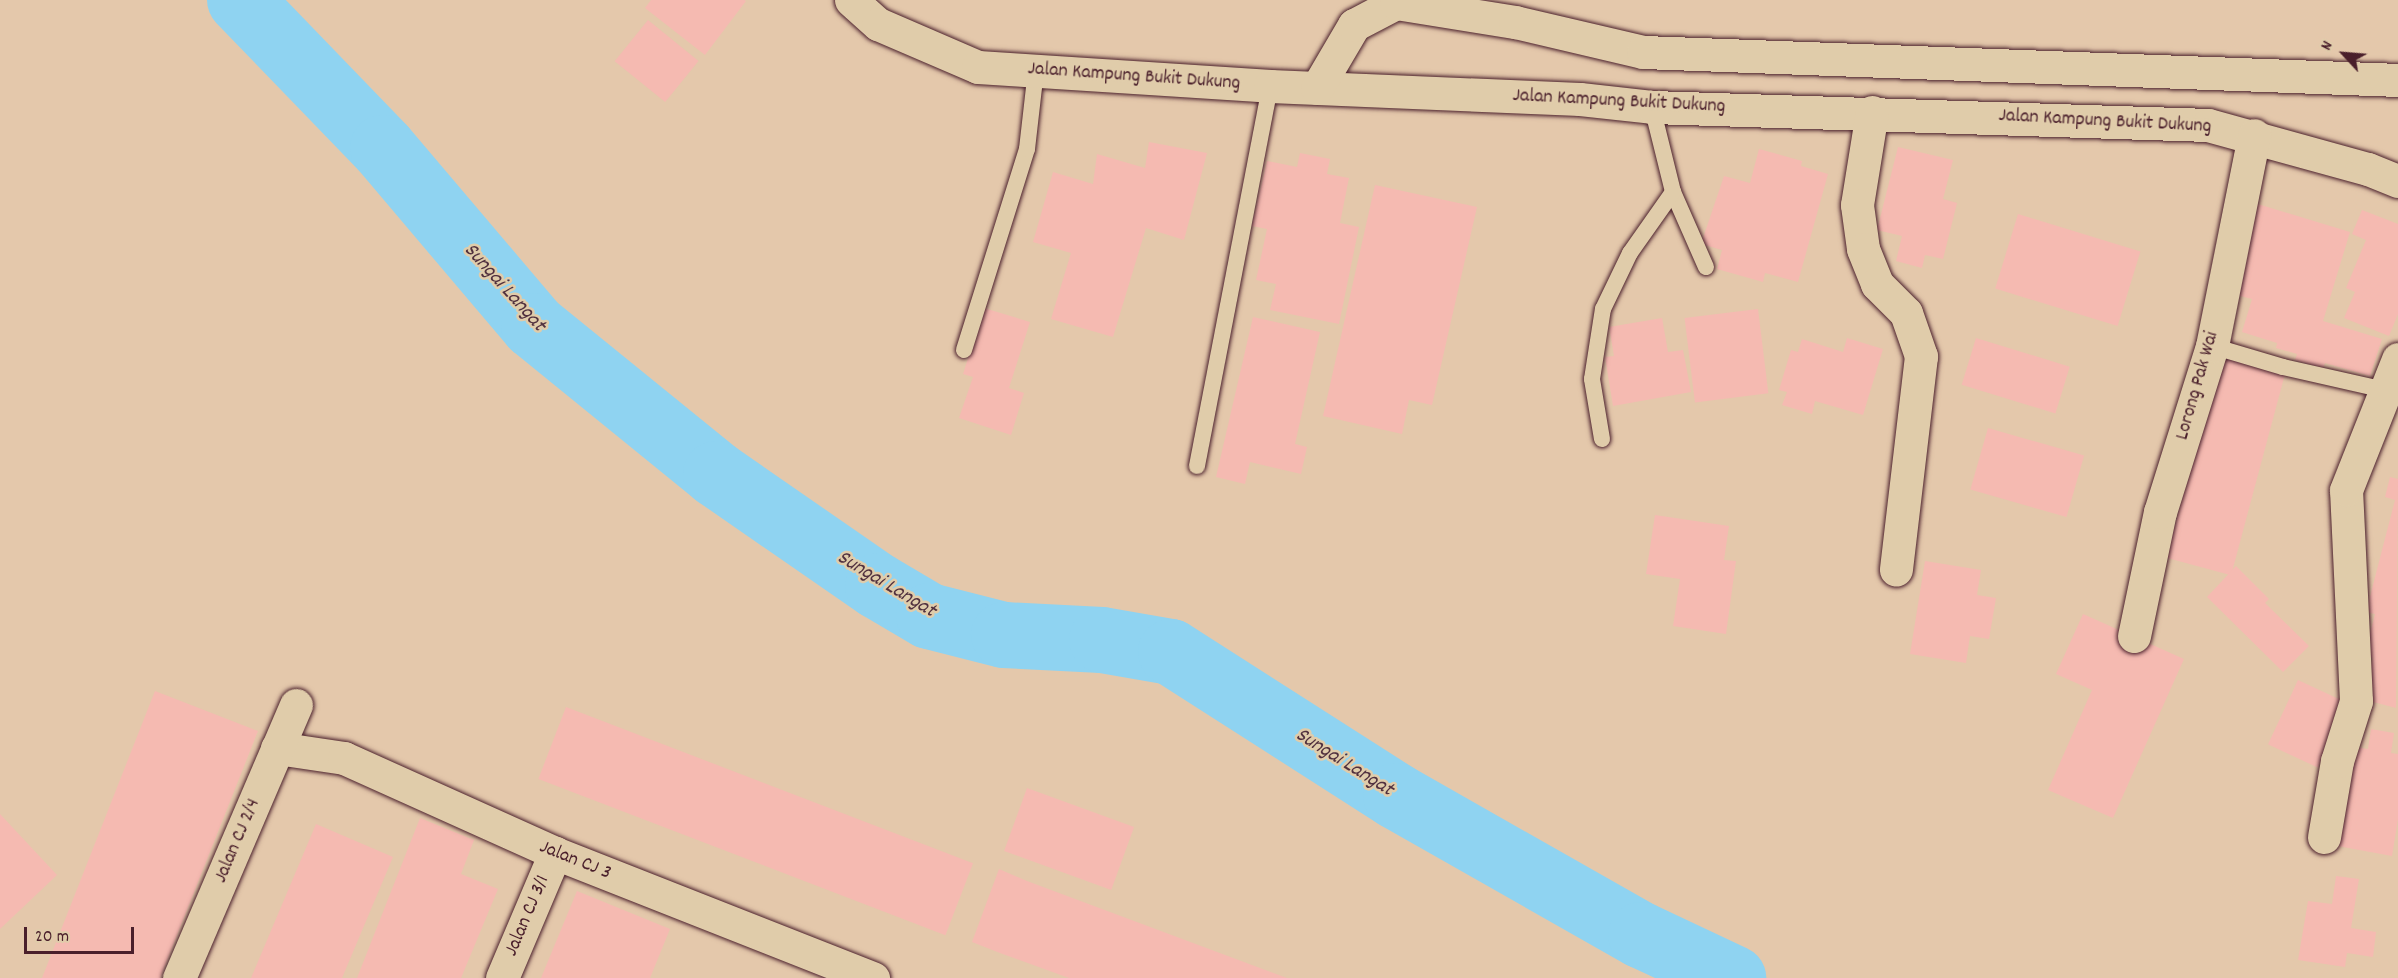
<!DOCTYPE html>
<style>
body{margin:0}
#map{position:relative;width:2398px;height:978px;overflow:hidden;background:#e4c8ab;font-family:Dekko,sans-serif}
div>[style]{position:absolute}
.river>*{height:66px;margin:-33px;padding:0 33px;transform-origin:33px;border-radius:33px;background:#8fd3f1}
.building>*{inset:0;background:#f5bab1;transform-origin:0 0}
.roads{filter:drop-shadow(0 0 2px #4a1f2b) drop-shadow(0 0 2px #4a1f2b)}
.lane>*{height:16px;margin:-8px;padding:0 8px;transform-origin:8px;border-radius:8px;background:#e0ccaa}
.street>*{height:33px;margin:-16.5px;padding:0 16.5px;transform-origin:16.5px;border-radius:16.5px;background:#e0ccaa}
.highway>*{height:33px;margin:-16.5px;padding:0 16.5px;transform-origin:16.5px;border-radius:16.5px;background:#e0ccaa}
span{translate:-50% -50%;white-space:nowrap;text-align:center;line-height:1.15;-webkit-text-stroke:5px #e0ccaa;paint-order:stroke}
.street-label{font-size:20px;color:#4a1f2b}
.water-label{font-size:21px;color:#51313f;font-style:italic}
.north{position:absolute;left:2314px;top:24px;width:60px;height:60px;-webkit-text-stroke:4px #e0ccaa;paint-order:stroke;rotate:296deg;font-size:16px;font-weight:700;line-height:24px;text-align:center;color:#4a1f2b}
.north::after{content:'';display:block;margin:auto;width:21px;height:27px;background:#4a1f2b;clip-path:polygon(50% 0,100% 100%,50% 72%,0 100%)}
.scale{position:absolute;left:24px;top:927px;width:110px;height:27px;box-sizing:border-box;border:3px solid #4a1f2b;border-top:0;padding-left:8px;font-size:18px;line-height:21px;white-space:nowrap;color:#4a1f2b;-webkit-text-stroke:4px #e0ccaa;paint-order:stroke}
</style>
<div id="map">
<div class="river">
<i style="left:240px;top:0;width:206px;rotate:46deg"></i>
<i style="left:383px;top:148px;width:233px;rotate:49.7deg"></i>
<i style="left:534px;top:326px;width:235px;rotate:39.1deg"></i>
<i style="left:716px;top:474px;width:197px;rotate:34.7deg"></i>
<i style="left:878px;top:586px;width:59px;rotate:30.5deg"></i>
<i style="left:929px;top:616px;width:77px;rotate:14.2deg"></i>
<i style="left:1004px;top:635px;width:98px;rotate:2.9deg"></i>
<i style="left:1102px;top:640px;width:70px;rotate:9.9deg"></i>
<i style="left:1171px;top:652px;width:267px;rotate:32.6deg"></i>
<i style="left:1396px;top:796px;width:282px;rotate:29.6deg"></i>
<i style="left:1641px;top:935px;width:102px;rotate:25.1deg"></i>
</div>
<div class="building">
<i style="clip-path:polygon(651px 0,744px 0,746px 1px,705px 55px,645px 8px)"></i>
<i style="left:648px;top:20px;width:65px;height:53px;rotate:39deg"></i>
<i style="clip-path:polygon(1149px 142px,1207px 153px,1184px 240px,1146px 228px,1113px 337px,1051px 319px,1071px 253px,1033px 242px,1053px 172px,1093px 184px,1097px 154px,1145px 168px)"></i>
<i style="clip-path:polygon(1898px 147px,1953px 160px,1943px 199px,1957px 203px,1943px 259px,1925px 255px,1922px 268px,1896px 261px,1902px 236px,1877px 230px)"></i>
<i style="clip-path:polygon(1759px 149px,1802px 161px,1801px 166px,1828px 174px,1798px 282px,1765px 273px,1763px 282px,1717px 269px,1722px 250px,1701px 244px,1724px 176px,1750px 183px)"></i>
<i style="clip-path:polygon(1300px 153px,1330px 159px,1327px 174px,1349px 178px,1340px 223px,1359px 227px,1339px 324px,1270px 310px,1276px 284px,1256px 280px,1267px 229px,1252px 226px,1267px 161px,1297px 167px)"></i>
<i style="clip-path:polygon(1375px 185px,1477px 207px,1432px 405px,1409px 400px,1402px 434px,1323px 416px)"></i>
<i style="clip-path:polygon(2248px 201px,2350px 232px,2323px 321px,2382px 339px,2370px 376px,2325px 363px,2323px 368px,2295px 360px,2297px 354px,2276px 348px,2277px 343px,2242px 332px,2252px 299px,2232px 294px)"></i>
<i style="clip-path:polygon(2362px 210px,2398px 224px,2398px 314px,2389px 336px,2344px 318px,2355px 292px,2346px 288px,2366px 240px,2352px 234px)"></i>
<i style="left:2018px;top:214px;width:128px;height:78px;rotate:17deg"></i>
<i style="clip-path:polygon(984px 308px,1030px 322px,1009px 388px,1024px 393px,1011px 435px,959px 418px,973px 377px,963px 374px)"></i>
<i style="left:1758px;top:309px;width:85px;height:74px;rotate:83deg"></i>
<i style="clip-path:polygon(1253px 317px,1320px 332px,1295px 444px,1307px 447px,1301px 474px,1250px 462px,1245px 484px,1216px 477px)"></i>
<i style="clip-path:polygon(1662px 318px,1668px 352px,1683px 350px,1691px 392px,1613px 406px,1605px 357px,1614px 356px,1609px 327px)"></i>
<i style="clip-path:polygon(1847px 338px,1883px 349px,1863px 415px,1815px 401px,1812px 414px,1782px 405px,1787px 392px,1779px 390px,1791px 350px,1798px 352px,1802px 339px,1843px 352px)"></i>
<i style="left:1976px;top:338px;width:98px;height:49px;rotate:17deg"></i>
<i style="left:2221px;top:354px;width:67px;height:211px;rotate:15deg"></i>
<i style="left:1988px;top:428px;width:100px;height:64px;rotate:16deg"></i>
<i style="clip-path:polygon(2390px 477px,2398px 479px,2396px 708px,2362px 699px,2373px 658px,2364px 656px,2375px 614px,2366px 612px,2395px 500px,2385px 497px)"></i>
<i style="clip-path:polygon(1655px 515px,1729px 526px,1724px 560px,1736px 561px,1726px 634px,1673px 626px,1680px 579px,1646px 574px)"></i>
<i style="clip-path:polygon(1925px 561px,1981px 570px,1977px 595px,1996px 598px,1989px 639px,1970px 636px,1966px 663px,1910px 654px)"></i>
<i style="clip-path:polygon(2236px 566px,2269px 599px,2265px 603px,2309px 646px,2283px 672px,2207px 597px)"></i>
<i style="clip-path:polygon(2083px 614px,2184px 659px,2113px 818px,2048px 790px,2092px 690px,2056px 674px)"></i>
<i style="left:2298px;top:680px;width:55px;height:71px;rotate:25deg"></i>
<i style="clip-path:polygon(155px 691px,258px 731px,160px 978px,42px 978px)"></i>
<i style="left:566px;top:707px;width:436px;height:77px;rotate:21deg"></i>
<i style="clip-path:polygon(2371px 729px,2394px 733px,2391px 753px,2398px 754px,2398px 819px,2392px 856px,2332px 845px,2349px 746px,2368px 749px)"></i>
<i style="left:1027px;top:788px;width:114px;height:67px;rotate:20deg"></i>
<i style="clip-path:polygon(0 814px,57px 875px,0 929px)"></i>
<i style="clip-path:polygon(420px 818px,474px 840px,461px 874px,498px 889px,461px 978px,357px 978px)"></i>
<i style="clip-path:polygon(316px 824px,393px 857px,342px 978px,251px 978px)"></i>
<i style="clip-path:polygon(999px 869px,1027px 881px,1287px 978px,1069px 978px,1000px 953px,972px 942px)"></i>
<i style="clip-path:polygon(2336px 876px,2359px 879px,2351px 928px,2376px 932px,2373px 957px,2347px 953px,2345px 967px,2298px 960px,2308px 901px,2332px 904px)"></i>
<i style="clip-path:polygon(577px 891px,670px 929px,650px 978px,541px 978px)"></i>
</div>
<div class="roads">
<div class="lane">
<i style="left:1652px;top:107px;width:88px;rotate:76.1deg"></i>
<i style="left:1673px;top:192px;width:82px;rotate:66.3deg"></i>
<i style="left:2212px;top:346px;width:74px;rotate:16.5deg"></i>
<i style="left:2283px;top:367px;width:105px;rotate:12.7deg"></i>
<i style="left:964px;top:350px;width:211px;rotate:-72.6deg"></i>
<i style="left:1027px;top:149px;width:80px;rotate:-83.5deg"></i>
<i style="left:1602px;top:439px;width:61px;rotate:-99.5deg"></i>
<i style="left:1592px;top:379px;width:71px;rotate:-81.1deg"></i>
<i style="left:1603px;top:309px;width:62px;rotate:-64.3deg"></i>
<i style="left:1630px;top:253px;width:75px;rotate:-54.8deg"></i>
<i style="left:1197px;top:466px;width:387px;rotate:-79.1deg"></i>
</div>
<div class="street">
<i style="left:851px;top:0;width:36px;rotate:42deg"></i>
<i style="left:878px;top:24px;width:109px;rotate:23.3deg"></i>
<i style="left:978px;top:67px;width:293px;rotate:3.7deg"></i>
<i style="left:1270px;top:86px;width:310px;rotate:2.4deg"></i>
<i style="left:1580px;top:99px;width:72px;rotate:6.3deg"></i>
<i style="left:1652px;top:107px;width:556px;rotate:1.85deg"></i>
<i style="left:2208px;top:125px;width:166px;rotate:15.4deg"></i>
<i style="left:2368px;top:169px;width:32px;rotate:22deg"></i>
<i style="left:1872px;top:112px;width:94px;rotate:99.2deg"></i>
<i style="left:1857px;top:205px;width:44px;rotate:82.2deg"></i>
<i style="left:1863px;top:249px;width:38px;rotate:68deg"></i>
<i style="left:1877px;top:284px;width:41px;rotate:45deg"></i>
<i style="left:1906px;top:313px;width:46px;rotate:70.8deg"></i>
<i style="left:1921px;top:356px;width:215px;rotate:96.7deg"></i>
<i style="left:2134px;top:636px;width:127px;rotate:-78.2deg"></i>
<i style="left:2160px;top:512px;width:174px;rotate:-72.6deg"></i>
<i style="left:2212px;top:346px;width:215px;rotate:-78.7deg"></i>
<i style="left:277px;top:748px;width:68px;rotate:8.5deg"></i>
<i style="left:344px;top:758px;width:231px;rotate:24.2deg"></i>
<i style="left:555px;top:853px;width:342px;rotate:21.5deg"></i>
<i style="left:2324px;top:837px;width:77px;rotate:-80.3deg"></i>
<i style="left:2337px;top:761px;width:63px;rotate:-72.4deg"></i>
<i style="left:2356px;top:701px;width:211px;rotate:-92.7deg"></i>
<i style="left:2346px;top:490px;width:141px;rotate:-68.3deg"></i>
<i style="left:179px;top:978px;width:297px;rotate:-66.8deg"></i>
<i style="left:502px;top:978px;width:136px;rotate:-67deg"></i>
</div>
<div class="highway">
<i style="left:1317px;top:88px;width:73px;rotate:-59.6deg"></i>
<i style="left:1354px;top:25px;width:47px;rotate:-27.6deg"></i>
<i style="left:1396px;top:3px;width:121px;rotate:9.1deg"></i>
<i style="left:1515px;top:22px;width:131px;rotate:13.2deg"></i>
<i style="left:1643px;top:52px;width:756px;rotate:2.12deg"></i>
</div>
</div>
<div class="street-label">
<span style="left:1134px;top:77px;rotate:4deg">Jalan Kampung Bukit Dukung</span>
<span style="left:1619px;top:102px;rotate:3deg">Jalan Kampung Bukit Dukung</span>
<span style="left:2105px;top:122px;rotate:3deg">Jalan Kampung Bukit Dukung</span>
<span style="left:2198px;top:386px;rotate:-74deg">Lorong Pak Wai</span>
<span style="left:238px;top:841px;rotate:-67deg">Jalan CJ 2/4</span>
<span style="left:575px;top:861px;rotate:22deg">Jalan CJ 3</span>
<span style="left:528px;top:916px;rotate:-67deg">Jalan CJ 3/1</span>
</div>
<div class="water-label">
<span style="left:504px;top:288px;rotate:48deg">Sungai Langat</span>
<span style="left:886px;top:585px;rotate:31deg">Sungai Langat</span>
<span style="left:1344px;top:763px;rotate:32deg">Sungai Langat</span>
</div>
<div class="north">N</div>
<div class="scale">20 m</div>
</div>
